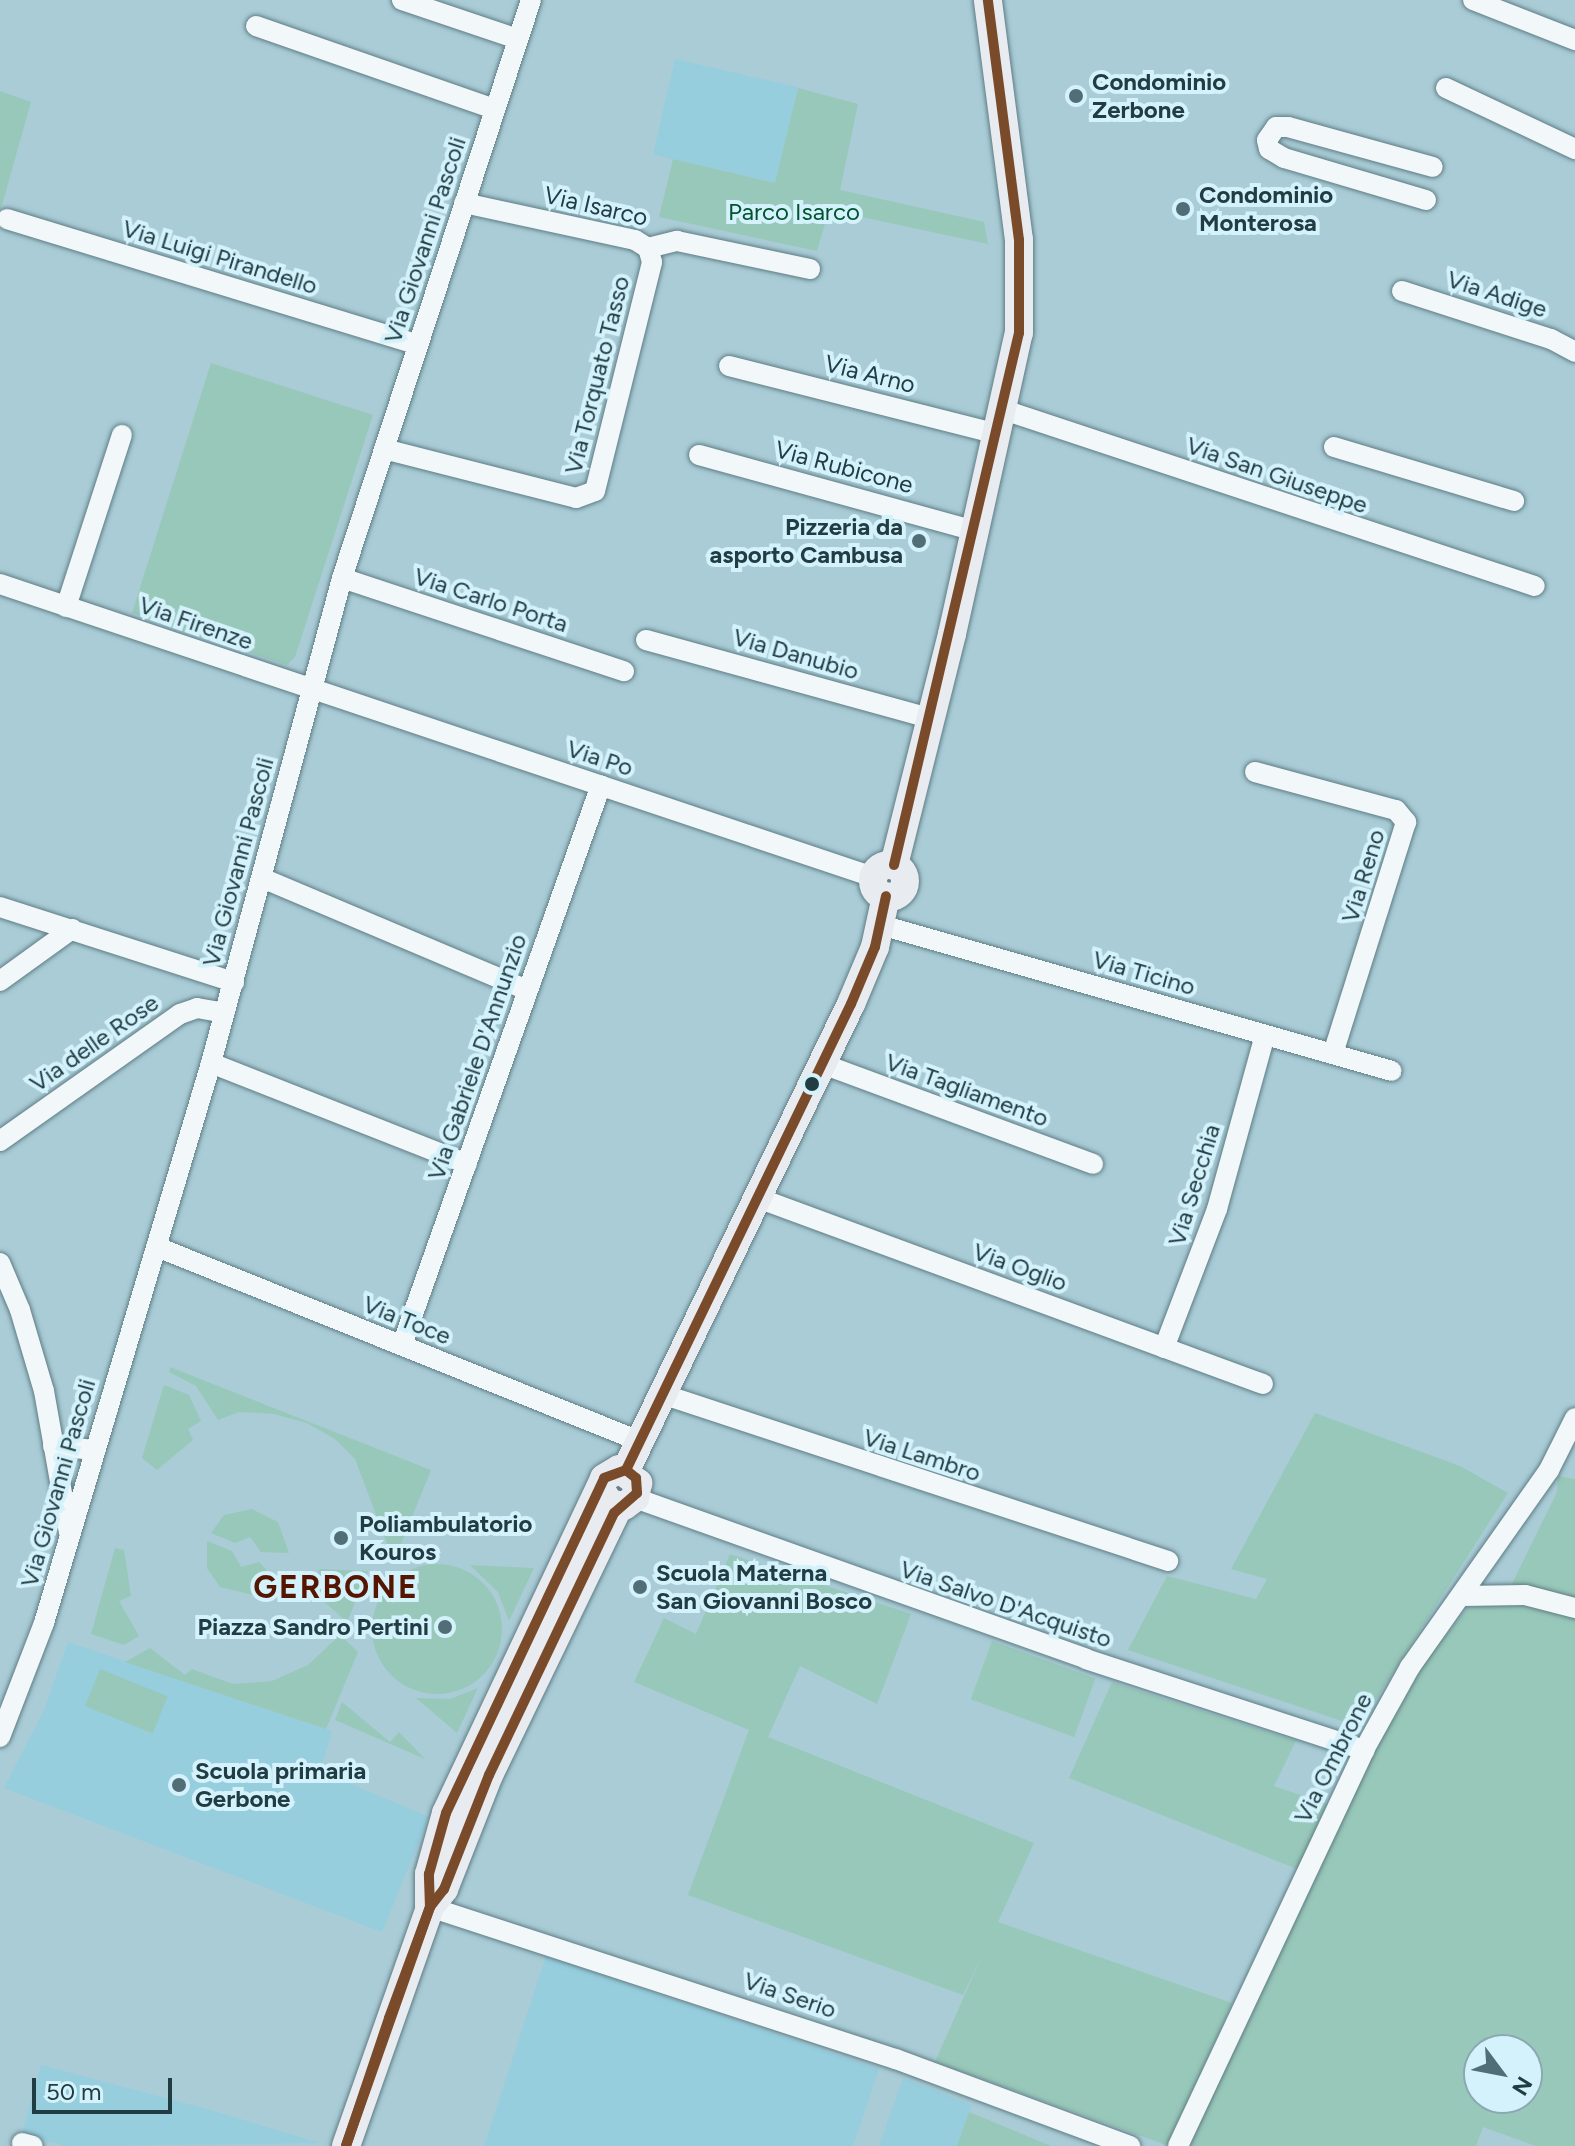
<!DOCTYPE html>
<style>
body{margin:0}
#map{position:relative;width:1575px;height:2146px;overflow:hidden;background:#a9ccd6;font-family:Figtree,sans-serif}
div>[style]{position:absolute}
.built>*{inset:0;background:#96cede;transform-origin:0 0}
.green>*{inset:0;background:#98c8b9;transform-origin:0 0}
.round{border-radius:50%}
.roads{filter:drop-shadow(0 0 2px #5f7d85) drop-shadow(0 0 2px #5f7d85)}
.street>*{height:20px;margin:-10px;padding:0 10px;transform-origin:10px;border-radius:10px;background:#f2f7f9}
.secondary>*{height:28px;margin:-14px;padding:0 14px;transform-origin:14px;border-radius:14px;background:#e8ebef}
.secondary>.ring{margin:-14px;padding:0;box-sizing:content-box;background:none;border:28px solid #e8ebef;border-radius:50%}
.bus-1>*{height:10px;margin:-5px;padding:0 5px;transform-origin:5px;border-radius:5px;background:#7a4b2a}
.dots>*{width:22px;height:22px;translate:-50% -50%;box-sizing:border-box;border:4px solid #d3f2fb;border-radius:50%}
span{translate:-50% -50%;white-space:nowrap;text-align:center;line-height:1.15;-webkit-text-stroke:8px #d3f2fb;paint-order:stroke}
.poi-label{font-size:24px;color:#223c43;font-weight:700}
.left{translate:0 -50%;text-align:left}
.right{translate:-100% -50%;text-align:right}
.street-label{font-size:24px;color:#223c43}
.park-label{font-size:24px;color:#035330}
.district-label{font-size:32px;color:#561501;font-weight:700;letter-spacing:2px}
.north{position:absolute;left:1463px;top:2034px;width:80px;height:80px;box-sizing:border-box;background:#d3f2fb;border:2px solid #8ca9b1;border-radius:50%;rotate:122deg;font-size:22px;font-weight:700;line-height:32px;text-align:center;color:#223c43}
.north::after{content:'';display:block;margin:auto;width:28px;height:36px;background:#516e76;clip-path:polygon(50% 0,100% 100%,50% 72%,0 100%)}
.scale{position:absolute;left:32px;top:2078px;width:140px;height:36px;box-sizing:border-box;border:4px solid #223c43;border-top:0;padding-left:10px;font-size:24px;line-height:28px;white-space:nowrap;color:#223c43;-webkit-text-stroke:6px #d3f2fb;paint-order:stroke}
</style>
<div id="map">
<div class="built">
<i style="left:675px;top:59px;width:126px;height:98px;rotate:13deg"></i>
<i style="clip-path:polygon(68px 1642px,332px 1731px,320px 1771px,429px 1817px,382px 1932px,4px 1788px,44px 1710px)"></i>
<i style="clip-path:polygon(546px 1956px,879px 2069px,853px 2146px,484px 2146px)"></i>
<i style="clip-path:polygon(41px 2065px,207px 2109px,320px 2143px,65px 2146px,22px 2134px)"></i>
<i style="clip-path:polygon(903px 2078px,972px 2105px,957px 2146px,879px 2146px)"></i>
</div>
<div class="green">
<i style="clip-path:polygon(798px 88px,858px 104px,840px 190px,984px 222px,988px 244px,829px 210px,817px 251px,659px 217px,673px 159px,775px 183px)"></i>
<i style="clip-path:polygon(0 91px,31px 102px,0 212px)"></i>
<i style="clip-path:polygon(211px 363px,373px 415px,295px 657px,287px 665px,132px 613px)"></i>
<i style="clip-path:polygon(170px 1367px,431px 1470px,397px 1554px,391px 1554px,355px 1459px,335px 1439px,307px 1423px,274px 1414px,239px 1412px,218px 1420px,196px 1386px,169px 1372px)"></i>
<i style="clip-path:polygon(164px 1385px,189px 1395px,201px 1421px,188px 1429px,193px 1440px,157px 1470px,142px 1458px)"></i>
<i style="clip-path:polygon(1315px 1413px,1460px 1466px,1508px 1493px,1366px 1715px,1345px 1722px,1128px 1650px,1167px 1576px,1256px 1599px,1267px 1579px,1231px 1569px)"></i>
<i style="clip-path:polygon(evenodd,1558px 1476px,1575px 1479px,1575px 2146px,1536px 2146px,1483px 2127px,1476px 2146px,1190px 2146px,1245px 2009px,1373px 1752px,1421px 1667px,1468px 1607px,1502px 1604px,1557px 1492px,1558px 1476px,1479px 2050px,1527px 2050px,1527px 2098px,1479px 2098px,1479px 2050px)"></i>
<i style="clip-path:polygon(252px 1509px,278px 1522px,289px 1553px,261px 1552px,250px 1537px,235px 1543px,211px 1533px,224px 1515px)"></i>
<i style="clip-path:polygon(207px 1541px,232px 1551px,241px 1567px,259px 1562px,278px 1582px,253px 1595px,220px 1587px,207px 1568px)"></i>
<i style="clip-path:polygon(115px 1548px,124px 1550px,131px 1596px,119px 1601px,139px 1636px,124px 1645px,91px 1634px)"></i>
<i style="clip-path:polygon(730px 1554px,911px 1614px,877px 1704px,800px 1666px,768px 1737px,1034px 1843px,998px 1922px,1232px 2003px,1169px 2146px,935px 2062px,982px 1956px,963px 1995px,688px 1895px,749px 1730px,634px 1682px,664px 1618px,696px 1634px)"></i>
<i class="round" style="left:372px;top:1564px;width:130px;height:130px"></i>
<i style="clip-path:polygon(470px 1565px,534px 1568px,509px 1621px,498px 1592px)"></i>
<i style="clip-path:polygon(320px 1569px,368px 1571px,347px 1622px,311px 1590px)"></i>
<i style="clip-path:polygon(340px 1635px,358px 1652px,326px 1729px,125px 1662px,150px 1648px,185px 1675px,192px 1669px,233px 1684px,272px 1681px,308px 1665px)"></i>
<i style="left:992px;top:1641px;width:110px;height:62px;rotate:20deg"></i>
<i style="left:100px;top:1669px;width:73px;height:40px;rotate:22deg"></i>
<i style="clip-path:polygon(1112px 1682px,1296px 1741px,1274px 1786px,1329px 1805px,1297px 1869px,1069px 1778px)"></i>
<i style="clip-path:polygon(478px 1688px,457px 1733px,416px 1698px,450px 1699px)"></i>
<i style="clip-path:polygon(342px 1702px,390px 1742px,399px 1732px,425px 1759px,335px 1720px)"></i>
<i style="clip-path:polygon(969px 2112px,1051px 2146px,957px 2146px)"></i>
</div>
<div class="roads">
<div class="street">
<i style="left:402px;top:0;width:122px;rotate:18.6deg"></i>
<i style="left:1473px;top:0;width:110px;rotate:21.4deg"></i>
<i style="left:256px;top:26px;width:253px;rotate:19.2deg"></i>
<i style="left:1446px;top:88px;width:143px;rotate:25.3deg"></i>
<i style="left:1426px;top:200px;width:148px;rotate:-163.5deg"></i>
<i style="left:1284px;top:158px;width:17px;rotate:-149deg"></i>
<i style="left:1269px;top:149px;width:9px;rotate:-103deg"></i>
<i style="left:1267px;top:140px;width:16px;rotate:-55deg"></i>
<i style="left:1276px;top:127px;width:12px"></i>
<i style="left:1288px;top:127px;width:150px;rotate:15.4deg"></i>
<i style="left:464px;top:203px;width:175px;rotate:12.2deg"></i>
<i style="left:635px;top:240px;width:15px;rotate:32deg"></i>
<i style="left:7px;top:219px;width:429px;rotate:17deg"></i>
<i style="left:648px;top:248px;width:30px;rotate:-14deg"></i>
<i style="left:677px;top:241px;width:136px;rotate:11.9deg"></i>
<i style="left:1402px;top:291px;width:157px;rotate:17.9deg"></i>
<i style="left:1551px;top:339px;width:27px;rotate:28deg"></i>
<i style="left:729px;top:366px;width:277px;rotate:14.2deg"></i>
<i style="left:1004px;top:410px;width:559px;rotate:18.34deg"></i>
<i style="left:1334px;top:447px;width:188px;rotate:16.7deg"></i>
<i style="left:384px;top:449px;width:198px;rotate:14.3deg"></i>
<i style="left:576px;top:498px;width:20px;rotate:-20deg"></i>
<i style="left:595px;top:491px;width:236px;rotate:-76deg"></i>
<i style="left:652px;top:262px;width:15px;rotate:-106deg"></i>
<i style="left:699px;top:455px;width:286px;rotate:15.4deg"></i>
<i style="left:342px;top:578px;width:297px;rotate:18.3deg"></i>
<i style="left:0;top:584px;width:921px;rotate:18.55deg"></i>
<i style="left:66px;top:607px;width:181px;rotate:-72deg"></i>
<i style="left:646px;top:640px;width:297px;rotate:15.4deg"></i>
<i style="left:1255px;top:772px;width:146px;rotate:15.1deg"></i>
<i style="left:1396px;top:810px;width:16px;rotate:50deg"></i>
<i style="left:1406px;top:822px;width:243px;rotate:107.5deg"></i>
<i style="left:262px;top:878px;width:288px;rotate:22.9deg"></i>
<i style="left:0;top:907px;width:246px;rotate:17.8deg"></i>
<i style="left:881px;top:925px;width:531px;rotate:15.95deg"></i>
<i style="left:0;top:981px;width:89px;rotate:-35.8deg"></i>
<i style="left:211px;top:1063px;width:275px;rotate:21.5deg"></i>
<i style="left:823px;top:1064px;width:288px;rotate:20.3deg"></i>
<i style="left:0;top:1141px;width:220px;rotate:-35.2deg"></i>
<i style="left:180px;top:1014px;width:18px;rotate:-19deg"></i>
<i style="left:197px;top:1008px;width:28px;rotate:10deg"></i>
<i style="left:758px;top:1198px;width:538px;rotate:20.22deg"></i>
<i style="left:157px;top:1247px;width:520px;rotate:21.92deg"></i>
<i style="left:0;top:1263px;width:51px;rotate:66.9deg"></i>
<i style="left:20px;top:1310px;width:84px;rotate:73.5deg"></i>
<i style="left:44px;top:1391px;width:144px;rotate:80deg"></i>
<i style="left:402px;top:1345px;width:594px;rotate:-70.44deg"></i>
<i style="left:1164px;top:1348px;width:149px;rotate:-69.1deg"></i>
<i style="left:1217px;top:1209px;width:180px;rotate:-74.6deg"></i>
<i style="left:662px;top:1394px;width:533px;rotate:18.26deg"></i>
<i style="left:53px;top:1446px;width:42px;rotate:5.4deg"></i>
<i style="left:635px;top:1498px;width:479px;rotate:19.6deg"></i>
<i style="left:1086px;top:1659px;width:293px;rotate:18.1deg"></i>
<i style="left:1463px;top:1596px;width:62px;rotate:-0.9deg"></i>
<i style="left:1525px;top:1595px;width:52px;rotate:14.6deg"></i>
<i style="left:0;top:1737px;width:122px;rotate:-68.9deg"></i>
<i style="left:44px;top:1623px;width:584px;rotate:-73.39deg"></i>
<i style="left:211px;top:1063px;width:502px;rotate:-74.88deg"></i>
<i style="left:342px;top:578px;width:608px;rotate:-71.89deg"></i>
<i style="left:430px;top:1907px;width:490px;rotate:18.1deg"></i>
<i style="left:896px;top:2059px;width:250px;rotate:20.4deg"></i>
<i style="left:22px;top:2143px;width:11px;rotate:15deg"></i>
<i style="left:1178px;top:2146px;width:438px;rotate:-64.8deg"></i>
<i style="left:1364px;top:1750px;width:95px;rotate:-61deg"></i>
<i style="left:1410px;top:1667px;width:241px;rotate:-54.8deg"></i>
<i style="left:1549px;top:1470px;width:58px;rotate:-63.4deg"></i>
</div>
<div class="secondary">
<i class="ring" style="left:873px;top:865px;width:4px;height:4px"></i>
<i style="left:894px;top:865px;width:238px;rotate:-75.9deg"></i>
<i style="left:952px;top:634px;width:308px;rotate:-77.5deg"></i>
<i style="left:1019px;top:333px;width:93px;rotate:-90deg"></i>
<i style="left:1019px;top:240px;width:242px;rotate:-97.4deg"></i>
<i style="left:626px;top:1470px;width:517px;rotate:-64.23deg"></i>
<i style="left:851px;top:1004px;width:62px;rotate:-67.2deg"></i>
<i style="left:875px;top:947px;width:52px;rotate:-77.8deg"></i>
<i style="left:429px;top:1906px;width:32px;rotate:-90deg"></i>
<i style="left:429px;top:1874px;width:63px;rotate:-74.4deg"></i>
<i style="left:446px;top:1813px;width:370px;rotate:-64.7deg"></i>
<i style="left:604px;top:1478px;width:17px;rotate:-31deg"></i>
<i style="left:619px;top:1469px;width:24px;rotate:36deg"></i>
<i style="left:638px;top:1483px;width:15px;rotate:101deg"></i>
<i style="left:635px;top:1498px;width:14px;rotate:144deg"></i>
<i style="left:624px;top:1506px;width:15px;rotate:-169deg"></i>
<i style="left:609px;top:1503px;width:16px;rotate:-120deg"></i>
<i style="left:346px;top:2146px;width:253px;rotate:-70.6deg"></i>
<i style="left:430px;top:1907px;width:23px;rotate:-52deg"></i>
<i style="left:444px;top:1889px;width:123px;rotate:-68.5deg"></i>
<i style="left:489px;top:1775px;width:299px;rotate:-64.2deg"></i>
</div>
</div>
<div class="bus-1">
<i style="left:894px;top:865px;width:546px;rotate:-76.78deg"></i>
<i style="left:1019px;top:333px;width:93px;rotate:-90deg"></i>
<i style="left:1019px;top:240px;width:242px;rotate:-97.4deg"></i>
<i style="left:626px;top:1470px;width:517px;rotate:-64.23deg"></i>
<i style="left:851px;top:1004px;width:62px;rotate:-67.2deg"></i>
<i style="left:875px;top:947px;width:52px;rotate:-77.8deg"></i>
<i style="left:626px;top:1470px;width:13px;rotate:39deg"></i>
<i style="left:636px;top:1478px;width:15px;rotate:86deg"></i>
<i style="left:637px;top:1493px;width:30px;rotate:139deg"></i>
<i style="left:614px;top:1513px;width:290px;rotate:115.5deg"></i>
<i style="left:489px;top:1775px;width:123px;rotate:111.5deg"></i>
<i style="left:444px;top:1889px;width:23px;rotate:128deg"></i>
<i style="left:430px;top:1907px;width:33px;rotate:-92deg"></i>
<i style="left:429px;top:1874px;width:63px;rotate:-74.4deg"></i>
<i style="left:446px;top:1813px;width:370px;rotate:-64.7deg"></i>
<i style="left:604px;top:1478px;width:23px;rotate:-20deg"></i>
<i style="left:430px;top:1907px;width:253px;rotate:109.4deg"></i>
<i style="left:346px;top:2146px;width:135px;rotate:-71.4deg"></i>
<i style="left:389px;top:2018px;width:118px;rotate:-69.7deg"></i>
</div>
<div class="dots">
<i style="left:1076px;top:96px;background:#516e76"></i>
<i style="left:1183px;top:209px;background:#516e76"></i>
<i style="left:919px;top:541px;background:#516e76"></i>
<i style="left:812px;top:1084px;background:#223c43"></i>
<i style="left:341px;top:1538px;background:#516e76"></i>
<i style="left:640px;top:1587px;background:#516e76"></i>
<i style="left:445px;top:1627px;background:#516e76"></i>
<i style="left:179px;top:1785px;background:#516e76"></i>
</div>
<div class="poi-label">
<span class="left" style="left:1092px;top:96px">Condominio<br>Zerbone</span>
<span class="left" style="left:1199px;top:209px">Condominio<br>Monterosa</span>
<span class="right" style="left:903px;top:541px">Pizzeria da<br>asporto Cambusa</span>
<span class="left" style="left:359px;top:1538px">Poliambulatorio<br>Kouros</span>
<span class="left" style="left:656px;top:1587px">Scuola Materna<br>San Giovanni Bosco</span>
<span class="right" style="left:429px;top:1627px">Piazza Sandro Pertini</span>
<span class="left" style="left:195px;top:1785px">Scuola primaria<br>Gerbone</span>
</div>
<div class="street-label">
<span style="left:596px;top:206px;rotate:13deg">Via Isarco</span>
<span style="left:425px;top:240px;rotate:-72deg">Via Giovanni Pascoli</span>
<span style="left:220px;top:257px;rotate:17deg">Via Luigi Pirandello</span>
<span style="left:1497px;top:294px;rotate:18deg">Via Adige</span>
<span style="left:870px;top:374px;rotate:14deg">Via Arno</span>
<span style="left:597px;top:375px;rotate:-76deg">Via Torquato Tasso</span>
<span style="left:844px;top:467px;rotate:15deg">Via Rubicone</span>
<span style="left:1277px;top:475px;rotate:19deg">Via San Giuseppe</span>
<span style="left:491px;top:600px;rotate:18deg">Via Carlo Porta</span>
<span style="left:196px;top:623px;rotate:19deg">Via Firenze</span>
<span style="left:796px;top:654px;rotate:16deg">Via Danubio</span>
<span style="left:600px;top:758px;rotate:18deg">Via Po</span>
<span style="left:238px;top:862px;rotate:-75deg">Via Giovanni Pascoli</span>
<span style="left:1363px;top:876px;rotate:-73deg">Via Reno</span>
<span style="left:1144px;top:973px;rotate:16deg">Via Ticino</span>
<span style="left:94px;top:1043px;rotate:-35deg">Via delle Rose</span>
<span style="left:477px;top:1057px;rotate:-71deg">Via Gabriele D'Annunzio</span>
<span style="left:967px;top:1090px;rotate:20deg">Via Tagliamento</span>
<span style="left:1194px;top:1185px;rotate:-73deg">Via Secchia</span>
<span style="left:1020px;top:1267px;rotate:20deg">Via Oglio</span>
<span style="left:407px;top:1320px;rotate:22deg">Via Toce</span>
<span style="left:922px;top:1455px;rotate:18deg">Via Lambro</span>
<span style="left:58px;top:1483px;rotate:-74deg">Via Giovanni Pascoli</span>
<span style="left:1006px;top:1604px;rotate:19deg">Via Salvo D'Acquisto</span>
<span style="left:1333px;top:1758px;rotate:-63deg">Via Ombrone</span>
<span style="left:790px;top:1995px;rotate:19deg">Via Serio</span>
</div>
<div class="park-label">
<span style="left:794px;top:212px">Parco Isarco</span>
</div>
<div class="district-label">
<span style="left:336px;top:1587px">GERBONE</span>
</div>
<div class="north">N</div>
<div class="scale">50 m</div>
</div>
